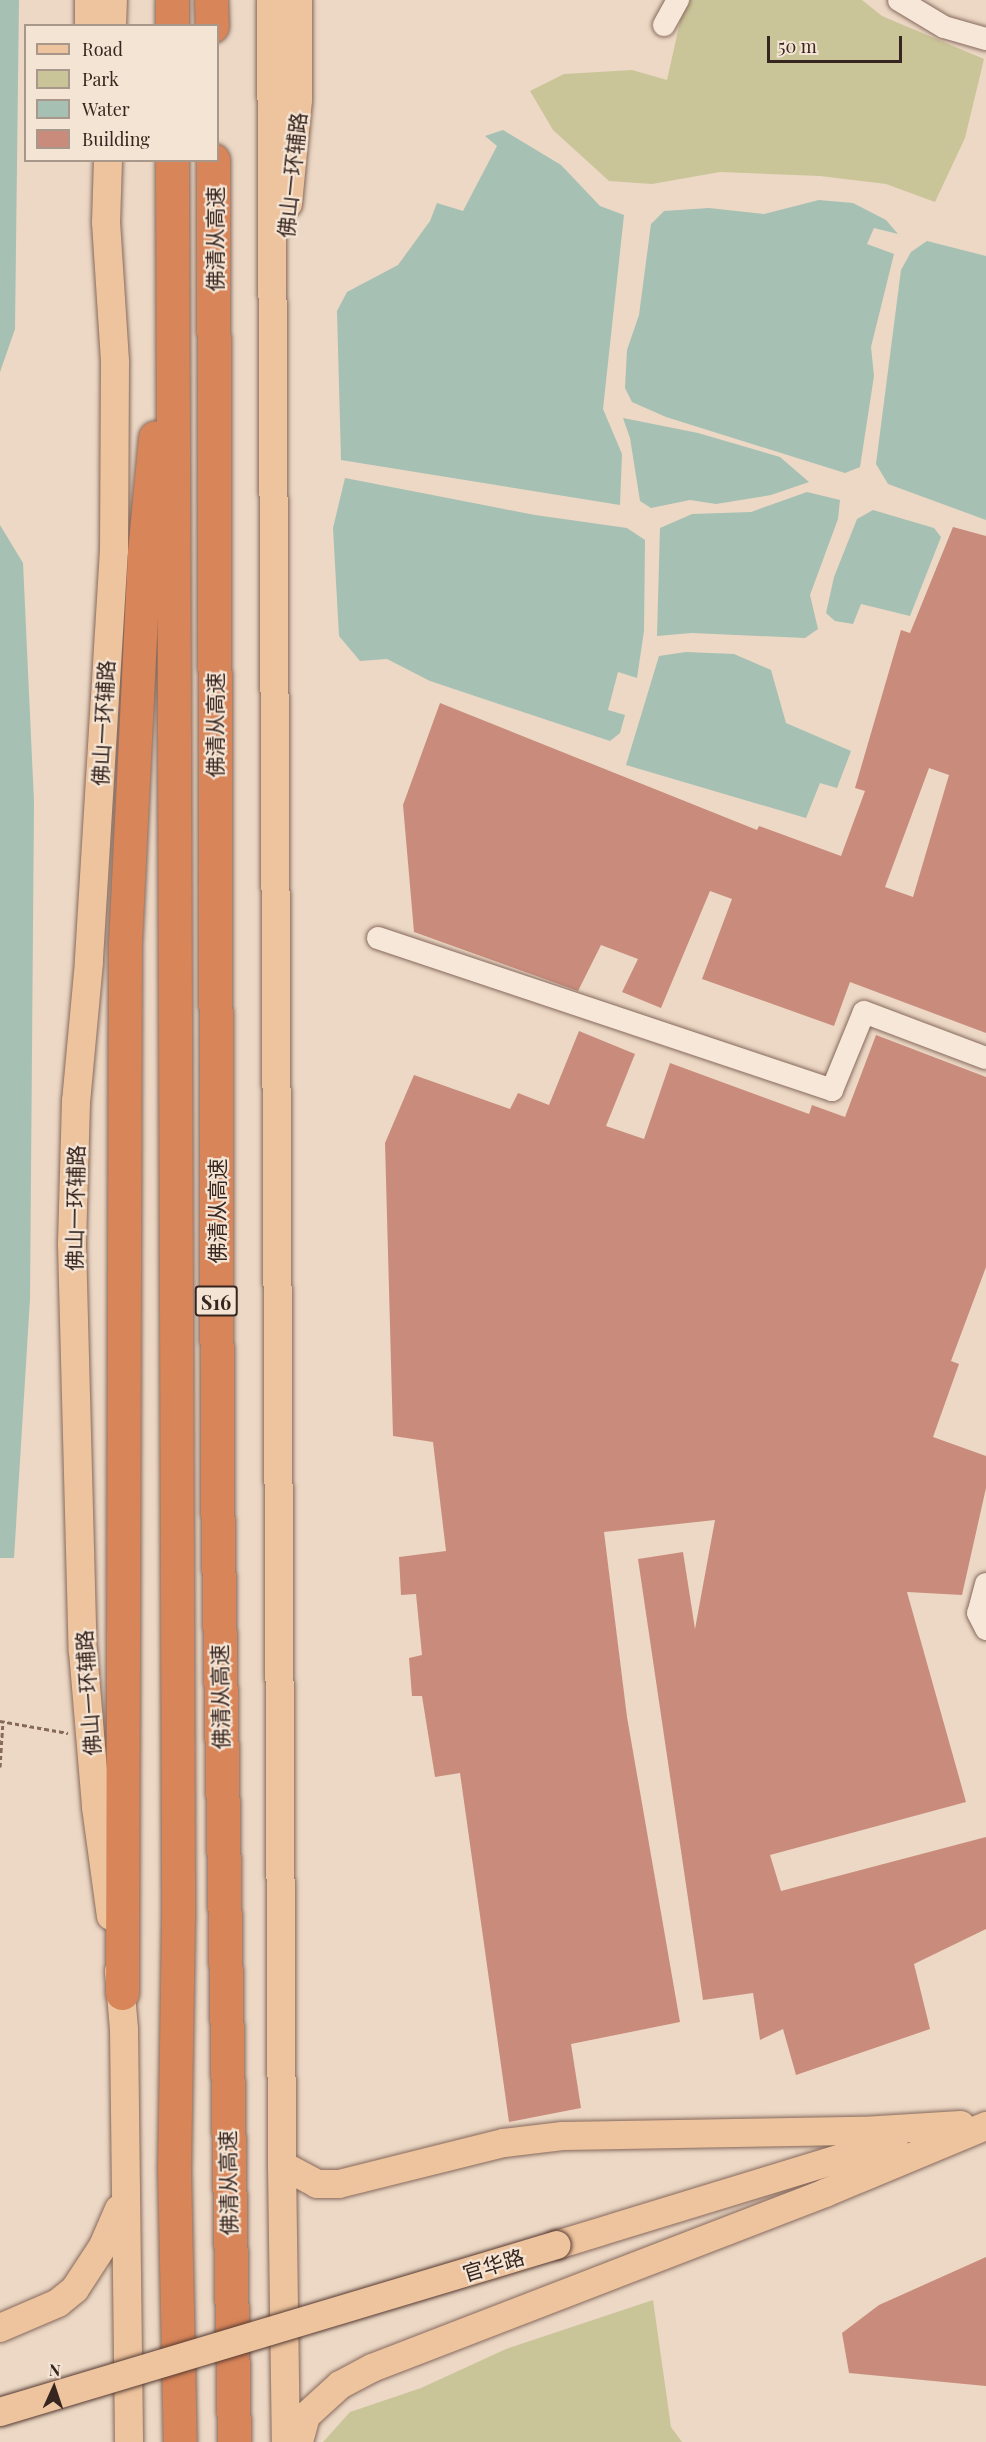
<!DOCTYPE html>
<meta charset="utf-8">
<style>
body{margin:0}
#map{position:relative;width:986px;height:2442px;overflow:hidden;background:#ecd8c5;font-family:"Playfair Display","Noto Sans SC",serif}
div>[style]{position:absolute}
.green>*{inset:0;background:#cac599}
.water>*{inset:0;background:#a6c0b3}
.building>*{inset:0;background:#c98c7c}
.path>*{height:3px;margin-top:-1.5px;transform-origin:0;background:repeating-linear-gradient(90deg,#86695c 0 4.5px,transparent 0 7.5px)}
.roads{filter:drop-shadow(0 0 2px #86695c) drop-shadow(0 0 2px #86695c)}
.minor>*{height:22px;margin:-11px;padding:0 11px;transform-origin:11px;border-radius:11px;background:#f7e7d8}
.major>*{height:28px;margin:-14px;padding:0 14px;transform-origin:14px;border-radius:14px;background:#eec49e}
.highway>*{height:33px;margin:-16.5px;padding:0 16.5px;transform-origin:16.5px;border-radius:16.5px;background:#d88559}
.bridges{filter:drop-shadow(0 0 2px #543930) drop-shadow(0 0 2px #543930)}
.major-bridge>*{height:28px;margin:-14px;padding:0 14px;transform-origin:14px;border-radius:14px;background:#eec49e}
span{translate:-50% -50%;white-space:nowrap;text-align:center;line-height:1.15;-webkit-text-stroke:4.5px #f4e4d4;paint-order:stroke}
.shield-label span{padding:2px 4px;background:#f4e4d4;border:2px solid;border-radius:4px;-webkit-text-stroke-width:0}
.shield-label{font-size:20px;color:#37251f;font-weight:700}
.street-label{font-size:21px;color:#37251f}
.legend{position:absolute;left:24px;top:24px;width:195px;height:138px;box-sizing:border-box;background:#f4e4d4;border:2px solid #a8988c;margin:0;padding:8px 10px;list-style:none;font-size:18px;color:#37251f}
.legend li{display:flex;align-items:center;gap:12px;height:30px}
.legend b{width:30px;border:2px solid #a8988c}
.north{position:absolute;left:24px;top:2358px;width:60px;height:60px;-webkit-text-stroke:4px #f4e4d4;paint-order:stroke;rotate:3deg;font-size:16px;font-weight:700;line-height:24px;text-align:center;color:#37251f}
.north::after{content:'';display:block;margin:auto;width:21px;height:27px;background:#37251f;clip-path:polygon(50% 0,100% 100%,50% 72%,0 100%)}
.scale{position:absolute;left:767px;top:36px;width:135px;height:27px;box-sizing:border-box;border:3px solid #37251f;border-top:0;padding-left:8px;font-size:18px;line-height:21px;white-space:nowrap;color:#37251f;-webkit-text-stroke:4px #f4e4d4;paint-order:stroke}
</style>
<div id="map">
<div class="green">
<i style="clip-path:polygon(689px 0,862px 0,882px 16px,984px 59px,965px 138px,935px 202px,886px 184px,820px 176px,720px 172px,652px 184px,609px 181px,553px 130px,530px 91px,564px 74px,632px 70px,667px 80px,682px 13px)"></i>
<i style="clip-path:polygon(653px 2300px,671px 2427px,682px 2442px,323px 2442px,350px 2412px,421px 2388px,506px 2349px)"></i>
</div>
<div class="water">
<i style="clip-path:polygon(0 0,19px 0,15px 329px,0 372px)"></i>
<i style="clip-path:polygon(503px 130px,561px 165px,600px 206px,624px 215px,603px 409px,622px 454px,620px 505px,341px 460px,337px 311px,347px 292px,398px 265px,430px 221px,437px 203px,463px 211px,497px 146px,485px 136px)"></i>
<i style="clip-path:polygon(819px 200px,853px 203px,886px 220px,898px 234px,874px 228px,867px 244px,894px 254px,871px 347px,874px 376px,860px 467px,845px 473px,666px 417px,632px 402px,625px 388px,627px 350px,639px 315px,651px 224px,664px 211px,709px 208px,764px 214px)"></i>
<i style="clip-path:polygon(927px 241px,986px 256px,986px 520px,888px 484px,876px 464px,901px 270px,911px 252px)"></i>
<i style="clip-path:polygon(623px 418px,698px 433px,780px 457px,809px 482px,771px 495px,716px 504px,690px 500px,651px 508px,640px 501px,630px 438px)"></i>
<i style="clip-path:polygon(345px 478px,535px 515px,627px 528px,645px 540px,644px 631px,637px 678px,618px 672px,608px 710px,625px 715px,620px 733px,610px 741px,430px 681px,387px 659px,360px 661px,339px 636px,333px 528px)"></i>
<i style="clip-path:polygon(807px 492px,840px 500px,838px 519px,810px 595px,818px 629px,805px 638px,692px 633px,657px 636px,660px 528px,692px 514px,751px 512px)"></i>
<i style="clip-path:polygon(873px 510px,934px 528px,941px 537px,910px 616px,861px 604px,853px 624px,835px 621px,826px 613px,834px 577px,857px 519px)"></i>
<i style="clip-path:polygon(0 525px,23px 563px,34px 802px,30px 1299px,14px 1558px,0 1558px)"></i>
<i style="clip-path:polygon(686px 652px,734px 654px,771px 670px,786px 723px,851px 751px,837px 788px,820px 783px,806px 818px,626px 765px,659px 656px)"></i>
</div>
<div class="building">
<i style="clip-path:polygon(evenodd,953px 527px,986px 536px,986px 1033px,850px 982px,834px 1026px,702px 979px,732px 899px,710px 891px,661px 1008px,622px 992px,638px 959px,601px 945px,578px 991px,414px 932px,403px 805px,440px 703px,757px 830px,759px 826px,841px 856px,865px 791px,855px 788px,901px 630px,910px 633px,953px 527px,929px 768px,949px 775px,913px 897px,885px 887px,929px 768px)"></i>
<i style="clip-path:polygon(579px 1031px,635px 1054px,606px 1126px,644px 1139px,670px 1063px,809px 1114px,812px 1105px,845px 1117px,876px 1035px,986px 1077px,986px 1267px,951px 1361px,959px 1364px,933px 1437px,986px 1456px,986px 1488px,962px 1595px,907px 1592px,966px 1802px,770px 1855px,781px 1891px,986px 1837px,986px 1929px,914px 1964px,930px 2029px,796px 2075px,783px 2029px,760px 2040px,753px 1993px,703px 2000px,638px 1559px,683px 1552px,695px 1629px,715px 1520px,604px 1532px,627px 1717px,680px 2022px,571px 2044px,581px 2108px,509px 2122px,460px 1773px,435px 1777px,422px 1696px,412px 1696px,409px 1658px,422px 1655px,416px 1594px,401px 1595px,399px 1557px,446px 1551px,433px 1442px,393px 1436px,385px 1143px,414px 1075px,510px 1109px,518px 1093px,549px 1105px)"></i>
<i style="clip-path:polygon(986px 2257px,986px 2386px,849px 2373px,842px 2333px,879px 2305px)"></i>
</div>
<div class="path">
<i style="left:0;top:1721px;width:69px;rotate:10deg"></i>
<i style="left:0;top:1767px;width:46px;rotate:-86.3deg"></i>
</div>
<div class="roads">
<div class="minor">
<i style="left:899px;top:0;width:52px;rotate:31deg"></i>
<i style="left:944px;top:27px;width:44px;rotate:15.9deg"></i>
<i style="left:664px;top:25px;width:29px;rotate:-61deg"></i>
<i style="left:378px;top:938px;width:479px;rotate:18.5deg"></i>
<i style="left:832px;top:1090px;width:84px;rotate:-67.7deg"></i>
<i style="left:864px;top:1012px;width:130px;rotate:20.7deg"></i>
<i style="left:986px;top:1584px;width:30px;rotate:105deg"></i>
<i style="left:978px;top:1613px;width:18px;rotate:63deg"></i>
</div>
<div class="major">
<i style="left:89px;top:0;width:26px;rotate:90deg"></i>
<i style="left:271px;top:0;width:2165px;rotate:89.71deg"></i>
<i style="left:282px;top:2165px;width:277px;rotate:89.2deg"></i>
<i style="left:112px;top:26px;width:26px;rotate:-88deg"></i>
<i style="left:108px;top:160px;width:62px;rotate:91.8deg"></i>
<i style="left:106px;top:222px;width:141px;rotate:86.3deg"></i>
<i style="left:115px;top:363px;width:187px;rotate:90.3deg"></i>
<i style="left:114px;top:550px;width:413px;rotate:93.5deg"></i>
<i style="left:89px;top:962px;width:140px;rotate:95.3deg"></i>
<i style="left:76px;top:1101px;width:143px;rotate:91.6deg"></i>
<i style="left:72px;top:1244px;width:407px;rotate:88.5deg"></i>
<i style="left:83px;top:1651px;width:157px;rotate:85.2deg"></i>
<i style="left:96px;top:1807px;width:110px;rotate:82.2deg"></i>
<i style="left:288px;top:204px;width:104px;rotate:-84.5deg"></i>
<i style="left:298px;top:100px;width:100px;rotate:-90deg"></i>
<i style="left:119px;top:1971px;width:58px;rotate:85.1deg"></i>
<i style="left:124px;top:2029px;width:413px;rotate:89.3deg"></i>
<i style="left:282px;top:2165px;width:40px;rotate:28deg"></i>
<i style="left:317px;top:2184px;width:22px"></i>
<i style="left:339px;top:2184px;width:170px;rotate:-14deg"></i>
<i style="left:504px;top:2143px;width:59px;rotate:-6.8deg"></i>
<i style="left:563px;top:2136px;width:300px;rotate:-1deg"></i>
<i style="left:863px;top:2131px;width:98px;rotate:-3.5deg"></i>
<i style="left:557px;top:2245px;width:352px;rotate:-17deg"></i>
<i style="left:0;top:2328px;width:63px;rotate:-23.3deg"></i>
<i style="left:58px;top:2303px;width:22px;rotate:-39deg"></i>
<i style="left:75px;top:2289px;width:51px;rotate:-56.9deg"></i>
<i style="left:103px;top:2246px;width:40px;rotate:-66.6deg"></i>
<i style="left:299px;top:2442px;width:27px;rotate:-75deg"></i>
<i style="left:306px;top:2416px;width:46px;rotate:-42.4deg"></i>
<i style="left:340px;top:2385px;width:36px;rotate:-28deg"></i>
<i style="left:372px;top:2368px;width:486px;rotate:-21.1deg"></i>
<i style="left:825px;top:2193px;width:174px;rotate:-22.6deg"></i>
</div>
<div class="highway">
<i style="left:172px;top:0;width:26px;rotate:90deg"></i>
<i style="left:211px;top:0;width:26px;rotate:88deg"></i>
<i style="left:172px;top:160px;width:1759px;rotate:89.8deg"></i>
<i style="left:178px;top:1919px;width:248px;rotate:90.9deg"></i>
<i style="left:174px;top:2167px;width:275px;rotate:88.8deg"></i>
<i style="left:213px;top:160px;width:1328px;rotate:89.83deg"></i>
<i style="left:217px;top:1488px;width:954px;rotate:88.98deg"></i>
<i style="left:122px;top:1993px;width:1050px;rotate:-89.84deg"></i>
<i style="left:125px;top:943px;width:391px;rotate:-87.2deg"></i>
<i style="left:144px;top:552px;width:115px;rotate:-84.5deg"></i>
</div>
</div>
<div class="bridges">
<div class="major-bridge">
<i style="left:0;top:2412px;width:581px;rotate:-16.69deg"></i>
</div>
</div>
<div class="shield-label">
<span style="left:216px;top:1301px">S16</span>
</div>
<div class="street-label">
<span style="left:291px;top:175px;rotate:-84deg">佛山一环辅路</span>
<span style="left:214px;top:239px;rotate:-90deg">佛清从高速</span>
<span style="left:102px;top:723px;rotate:-87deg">佛山一环辅路</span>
<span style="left:214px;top:725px;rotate:-90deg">佛清从高速</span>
<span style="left:74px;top:1208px;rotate:-89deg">佛山一环辅路</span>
<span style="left:216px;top:1211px;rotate:-90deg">佛清从高速</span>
<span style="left:87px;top:1693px;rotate:-94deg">佛山一环辅路</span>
<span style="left:219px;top:1697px;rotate:-91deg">佛清从高速</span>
<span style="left:227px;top:2183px;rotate:-91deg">佛清从高速</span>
<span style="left:493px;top:2264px;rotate:-17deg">官华路</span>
</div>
<ul class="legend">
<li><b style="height:8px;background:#eec49e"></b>Road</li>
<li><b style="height:16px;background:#cac599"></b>Park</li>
<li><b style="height:16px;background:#a6c0b3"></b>Water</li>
<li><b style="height:16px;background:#c98c7c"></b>Building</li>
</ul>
<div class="north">N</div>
<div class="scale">50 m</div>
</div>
